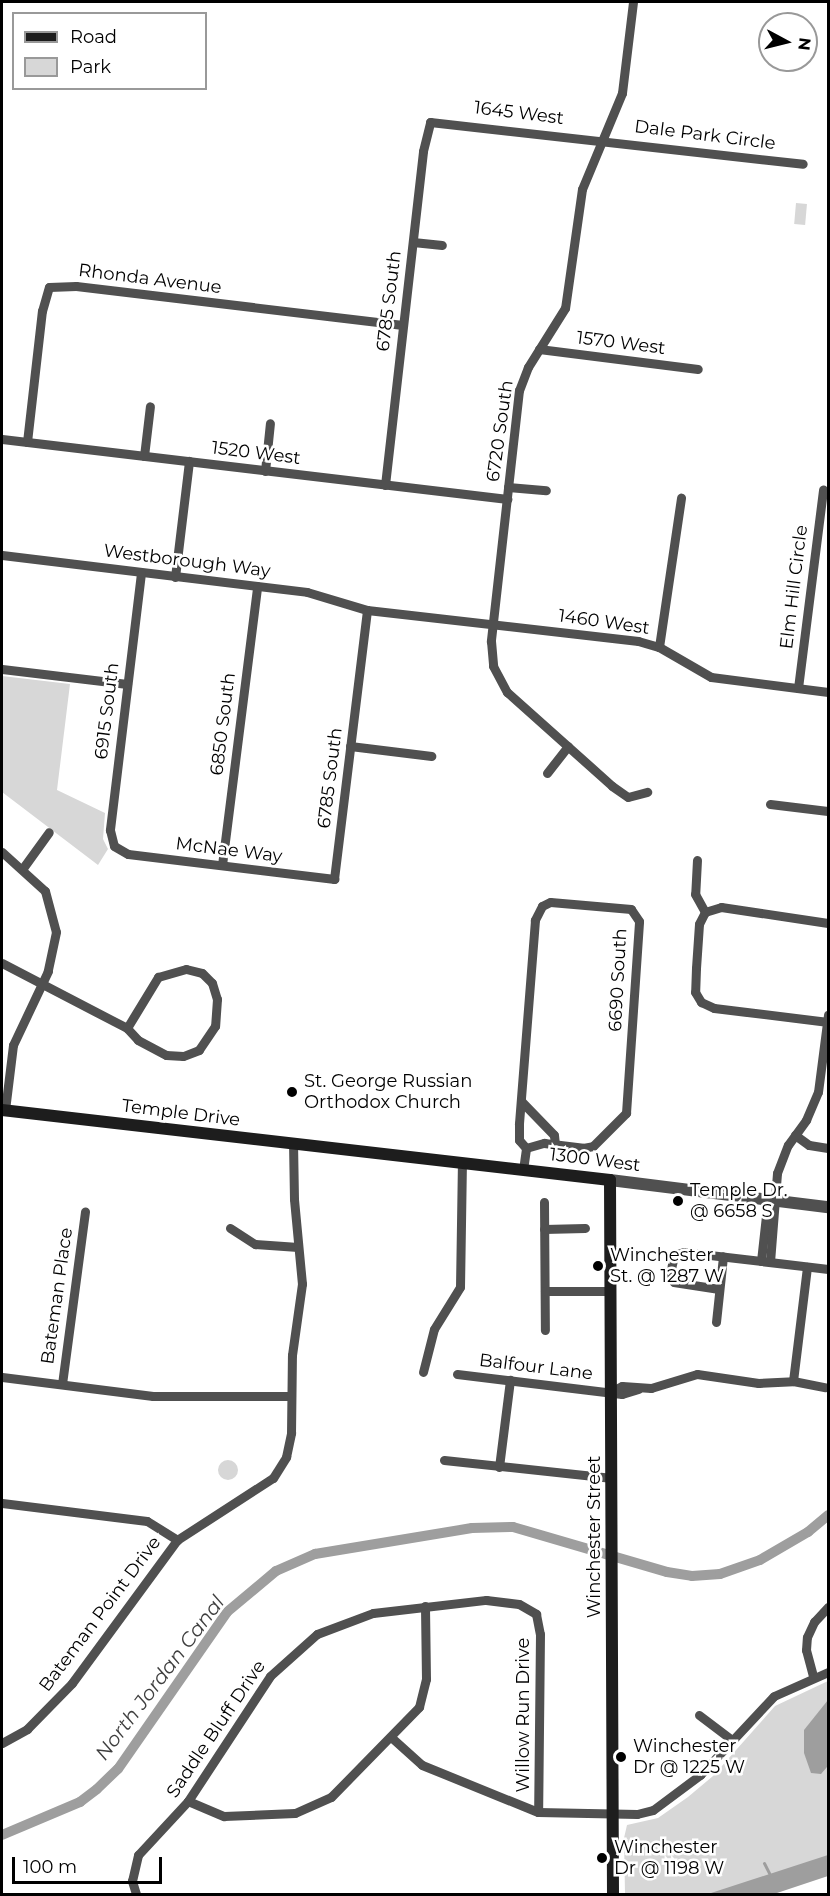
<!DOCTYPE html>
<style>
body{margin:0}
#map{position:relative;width:830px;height:1896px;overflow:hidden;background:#fff;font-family:Montserrat,sans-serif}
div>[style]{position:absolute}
.green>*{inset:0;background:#d7d7d7;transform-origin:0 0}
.round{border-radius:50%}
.water>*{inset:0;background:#9e9e9e}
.stream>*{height:3px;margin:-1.5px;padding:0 1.5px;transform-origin:1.5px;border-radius:1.5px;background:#9e9e9e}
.canal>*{height:10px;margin:-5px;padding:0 5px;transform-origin:5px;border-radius:5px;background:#9e9e9e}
.minor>*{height:9px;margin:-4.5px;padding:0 4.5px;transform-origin:4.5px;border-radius:4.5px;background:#505050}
.tertiary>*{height:12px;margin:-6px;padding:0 6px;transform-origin:6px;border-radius:6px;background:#505050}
.secondary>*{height:12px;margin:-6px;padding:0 6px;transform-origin:6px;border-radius:6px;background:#1d1d1d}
.dots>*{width:16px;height:16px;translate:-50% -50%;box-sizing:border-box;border:3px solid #fff;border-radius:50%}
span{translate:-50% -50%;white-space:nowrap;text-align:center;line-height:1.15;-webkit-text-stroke:5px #fff;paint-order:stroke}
.street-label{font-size:18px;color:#000}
.poi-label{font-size:18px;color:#000}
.left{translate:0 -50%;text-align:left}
.water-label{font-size:20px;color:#3f3f3f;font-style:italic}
.frame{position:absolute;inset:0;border:3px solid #000;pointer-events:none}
.legend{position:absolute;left:12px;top:12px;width:195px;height:78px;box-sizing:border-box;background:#fff;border:2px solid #999;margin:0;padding:8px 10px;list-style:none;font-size:18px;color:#000}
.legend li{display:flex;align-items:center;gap:12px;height:30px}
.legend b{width:30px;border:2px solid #999}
.north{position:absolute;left:758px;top:12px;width:60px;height:60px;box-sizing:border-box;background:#fff;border:2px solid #999;border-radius:50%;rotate:97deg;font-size:16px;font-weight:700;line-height:24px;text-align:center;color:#000}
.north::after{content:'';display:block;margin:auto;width:21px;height:27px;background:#000;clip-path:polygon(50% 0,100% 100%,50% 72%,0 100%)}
.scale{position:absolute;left:12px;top:1857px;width:150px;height:27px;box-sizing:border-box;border:3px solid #000;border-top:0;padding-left:8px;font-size:18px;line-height:21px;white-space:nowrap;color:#000;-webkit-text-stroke:4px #fff;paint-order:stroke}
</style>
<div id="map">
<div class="green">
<i style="left:796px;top:203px;width:11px;height:21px;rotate:5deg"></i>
<i style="clip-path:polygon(2px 676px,70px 684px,57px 790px,105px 813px,103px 839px,108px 849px,98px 865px,2px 792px)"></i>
<i class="round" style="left:218px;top:1460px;width:20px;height:20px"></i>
<i style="clip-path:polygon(828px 1681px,828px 1863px,738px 1894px,625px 1894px,624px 1838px,627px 1825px,658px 1818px,688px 1797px,713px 1776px,775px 1706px)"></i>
</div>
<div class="water">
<i style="clip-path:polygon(828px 1700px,827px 1767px,821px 1774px,811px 1773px,804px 1753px,804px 1730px)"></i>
<i style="clip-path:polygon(828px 1855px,828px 1876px,774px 1894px,708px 1894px)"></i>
</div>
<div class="stream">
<i style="left:764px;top:1863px;width:13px;rotate:63deg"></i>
</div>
<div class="canal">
<i style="left:2px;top:1835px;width:85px;rotate:-22.9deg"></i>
<i style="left:80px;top:1802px;width:21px;rotate:-37deg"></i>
<i style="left:97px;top:1789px;width:29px;rotate:-44deg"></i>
<i style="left:118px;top:1769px;width:191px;rotate:-55.2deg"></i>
<i style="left:227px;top:1612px;width:64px;rotate:-39.9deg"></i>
<i style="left:276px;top:1571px;width:43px;rotate:-23.6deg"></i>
<i style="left:315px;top:1554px;width:159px;rotate:-9.4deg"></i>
<i style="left:472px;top:1528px;width:41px;rotate:-1.4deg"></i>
<i style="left:513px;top:1527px;width:160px;rotate:16.3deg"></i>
<i style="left:667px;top:1572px;width:25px;rotate:9deg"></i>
<i style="left:692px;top:1576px;width:28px;rotate:-4deg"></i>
<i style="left:720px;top:1574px;width:42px;rotate:-19.3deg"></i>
<i style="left:760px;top:1560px;width:56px;rotate:-30.3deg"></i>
<i style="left:808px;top:1532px;width:26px;rotate:-40deg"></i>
</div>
<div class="minor">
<i style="left:633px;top:2px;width:92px;rotate:96.9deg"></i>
<i style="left:622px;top:93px;width:104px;rotate:112.6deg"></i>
<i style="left:582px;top:189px;width:120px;rotate:98.1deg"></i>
<i style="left:565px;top:308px;width:70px;rotate:122.1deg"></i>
<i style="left:528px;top:367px;width:25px;rotate:111deg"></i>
<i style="left:519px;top:390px;width:253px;rotate:96.4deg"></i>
<i style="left:491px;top:641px;width:25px;rotate:85deg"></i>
<i style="left:493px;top:666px;width:30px;rotate:62deg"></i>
<i style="left:507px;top:692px;width:141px;rotate:41.8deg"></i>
<i style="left:612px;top:786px;width:19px;rotate:35deg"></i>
<i style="left:628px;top:797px;width:20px;rotate:-15deg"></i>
<i style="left:413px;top:242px;width:29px;rotate:6deg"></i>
<i style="left:539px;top:349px;width:160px;rotate:7.2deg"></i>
<i style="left:2px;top:439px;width:509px;rotate:6.78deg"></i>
<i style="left:27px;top:442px;width:132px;rotate:-83.5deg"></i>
<i style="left:42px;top:311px;width:25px;rotate:-74deg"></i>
<i style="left:49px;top:287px;width:27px;rotate:-2deg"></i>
<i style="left:76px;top:286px;width:329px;rotate:6.8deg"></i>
<i style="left:144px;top:456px;width:50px;rotate:-83.2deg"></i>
<i style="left:265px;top:471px;width:48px;rotate:-84.1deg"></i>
<i style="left:385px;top:485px;width:336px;rotate:-83.5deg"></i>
<i style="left:423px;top:151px;width:30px;rotate:-76deg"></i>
<i style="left:430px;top:122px;width:375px;rotate:6.4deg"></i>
<i style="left:508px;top:487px;width:38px;rotate:5deg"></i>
<i style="left:2px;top:555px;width:307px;rotate:6.9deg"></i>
<i style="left:307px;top:592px;width:63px;rotate:16.7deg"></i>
<i style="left:367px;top:610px;width:273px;rotate:6.5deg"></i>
<i style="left:638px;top:641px;width:22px;rotate:16deg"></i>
<i style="left:659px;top:647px;width:60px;rotate:30deg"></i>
<i style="left:711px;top:677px;width:118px;rotate:7.3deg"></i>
<i style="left:141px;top:573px;width:259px;rotate:96.9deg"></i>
<i style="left:110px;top:830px;width:16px;rotate:76deg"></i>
<i style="left:114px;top:846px;width:16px;rotate:30deg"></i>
<i style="left:128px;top:854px;width:208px;rotate:6.9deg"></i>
<i style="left:334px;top:879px;width:271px;rotate:-83deg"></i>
<i style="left:175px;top:577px;width:117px;rotate:-83.1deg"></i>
<i style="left:659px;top:647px;width:151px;rotate:-81.6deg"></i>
<i style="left:2px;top:669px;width:126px;rotate:6.8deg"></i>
<i style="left:798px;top:688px;width:200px;rotate:-82.8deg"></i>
<i style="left:350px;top:746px;width:82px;rotate:7deg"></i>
<i style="left:547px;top:773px;width:34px;rotate:-52deg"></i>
<i style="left:770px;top:804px;width:58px;rotate:6.9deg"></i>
<i style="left:2px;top:852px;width:58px;rotate:42.2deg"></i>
<i style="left:45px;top:891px;width:42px;rotate:75deg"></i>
<i style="left:56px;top:932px;width:40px;rotate:102deg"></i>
<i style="left:48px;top:971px;width:82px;rotate:115.3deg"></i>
<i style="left:13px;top:1045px;width:65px;rotate:97deg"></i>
<i style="left:697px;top:860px;width:34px;rotate:93deg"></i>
<i style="left:695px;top:894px;width:21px;rotate:61deg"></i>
<i style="left:222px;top:865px;width:281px;rotate:-82.8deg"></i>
<i style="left:23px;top:868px;width:44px;rotate:-54.2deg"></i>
<i style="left:705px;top:912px;width:13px;rotate:117deg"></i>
<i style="left:699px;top:924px;width:44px;rotate:93.9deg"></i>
<i style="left:696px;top:968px;width:24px;rotate:92deg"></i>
<i style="left:695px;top:992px;width:12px;rotate:59deg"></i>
<i style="left:701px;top:1002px;width:14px;rotate:25deg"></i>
<i style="left:714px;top:1008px;width:115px;rotate:7deg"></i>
<i style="left:705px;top:912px;width:17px;rotate:-17deg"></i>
<i style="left:721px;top:907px;width:108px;rotate:8.5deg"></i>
<i style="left:2px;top:963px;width:141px;rotate:27.5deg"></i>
<i style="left:186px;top:969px;width:16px;rotate:14deg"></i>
<i style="left:202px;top:973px;width:14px;rotate:45deg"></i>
<i style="left:212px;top:983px;width:17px;rotate:73deg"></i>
<i style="left:217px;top:999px;width:27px;rotate:94deg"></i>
<i style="left:215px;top:1026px;width:29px;rotate:124deg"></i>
<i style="left:199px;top:1050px;width:17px;rotate:159deg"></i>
<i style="left:183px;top:1056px;width:17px;rotate:-177deg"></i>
<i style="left:166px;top:1055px;width:32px;rotate:-152deg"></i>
<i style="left:138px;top:1040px;width:16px;rotate:-133deg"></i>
<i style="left:127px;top:1028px;width:60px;rotate:-58.7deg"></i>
<i style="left:158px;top:977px;width:29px;rotate:-16deg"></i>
<i style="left:521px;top:1101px;width:47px;rotate:45.9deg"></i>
<i style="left:554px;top:1135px;width:10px;rotate:84deg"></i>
<i style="left:795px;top:1135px;width:17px;rotate:36deg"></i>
<i style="left:809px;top:1145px;width:19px;rotate:9deg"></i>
<i style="left:523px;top:1170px;width:22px;rotate:-82deg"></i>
<i style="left:526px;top:1148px;width:19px;rotate:-16deg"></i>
<i style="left:544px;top:1143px;width:39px;rotate:7deg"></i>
<i style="left:583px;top:1148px;width:10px;rotate:-11deg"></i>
<i style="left:593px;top:1146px;width:47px;rotate:-45deg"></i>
<i style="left:626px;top:1113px;width:192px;rotate:-86.1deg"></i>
<i style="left:639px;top:921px;width:14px;rotate:-124deg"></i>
<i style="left:631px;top:909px;width:81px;rotate:-175.1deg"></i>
<i style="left:550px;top:902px;width:9px;rotate:153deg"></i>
<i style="left:542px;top:906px;width:16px;rotate:117deg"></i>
<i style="left:535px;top:920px;width:205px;rotate:94.5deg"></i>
<i style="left:519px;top:1124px;width:16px;rotate:90deg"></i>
<i style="left:519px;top:1140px;width:11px;rotate:49deg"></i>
<i style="left:544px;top:1202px;width:128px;rotate:89.6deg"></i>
<i style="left:230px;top:1228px;width:30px;rotate:33deg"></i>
<i style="left:255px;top:1244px;width:43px;rotate:4deg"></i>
<i style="left:544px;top:1229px;width:41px;rotate:-1.4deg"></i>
<i style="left:761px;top:1261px;width:45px;rotate:-83.7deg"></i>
<i style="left:766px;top:1216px;width:17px;rotate:-65deg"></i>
<i style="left:770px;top:1262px;width:89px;rotate:-85.5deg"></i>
<i style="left:777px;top:1173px;width:30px;rotate:-69deg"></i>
<i style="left:788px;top:1145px;width:31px;rotate:-54deg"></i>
<i style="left:806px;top:1120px;width:30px;rotate:-67deg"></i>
<i style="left:818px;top:1092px;width:78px;rotate:-82.6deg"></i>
<i style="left:719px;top:1289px;width:46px;rotate:-171.2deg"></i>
<i style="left:674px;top:1282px;width:10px;rotate:-114deg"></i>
<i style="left:670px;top:1273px;width:18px;rotate:-77deg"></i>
<i style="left:674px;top:1255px;width:10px;rotate:-17deg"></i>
<i style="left:684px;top:1252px;width:145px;rotate:6.7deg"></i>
<i style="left:545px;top:1291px;width:65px"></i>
<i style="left:716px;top:1322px;width:66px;rotate:-83.9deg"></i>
<i style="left:423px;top:1372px;width:44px;rotate:-75.7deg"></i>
<i style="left:434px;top:1329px;width:49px;rotate:-58.2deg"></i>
<i style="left:460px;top:1287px;width:124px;rotate:-89.1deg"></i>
<i style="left:457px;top:1374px;width:166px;rotate:6.9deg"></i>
<i style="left:622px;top:1394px;width:17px;rotate:-17deg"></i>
<i style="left:2px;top:1377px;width:152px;rotate:7.2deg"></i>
<i style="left:153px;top:1396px;width:138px"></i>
<i style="left:793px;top:1381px;width:115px;rotate:-83deg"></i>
<i style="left:62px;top:1384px;width:174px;rotate:-82.4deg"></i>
<i style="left:612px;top:1391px;width:11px;rotate:-27deg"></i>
<i style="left:622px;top:1386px;width:29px;rotate:4deg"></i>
<i style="left:651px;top:1388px;width:48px;rotate:-16.9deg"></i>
<i style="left:697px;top:1374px;width:62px;rotate:8.4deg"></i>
<i style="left:758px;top:1383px;width:35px;rotate:-3deg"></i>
<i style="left:793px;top:1381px;width:33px;rotate:11deg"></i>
<i style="left:444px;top:1460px;width:169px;rotate:6.1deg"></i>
<i style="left:499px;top:1467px;width:88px;rotate:-82.8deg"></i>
<i style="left:2px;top:1503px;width:146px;rotate:7.1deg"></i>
<i style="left:147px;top:1521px;width:36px;rotate:32deg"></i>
<i style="left:813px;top:1676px;width:27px;rotate:-105deg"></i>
<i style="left:806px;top:1650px;width:13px;rotate:-86deg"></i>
<i style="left:807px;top:1637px;width:17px;rotate:-65deg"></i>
<i style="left:814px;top:1622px;width:21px;rotate:-47deg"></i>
<i style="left:699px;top:1715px;width:41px;rotate:37.1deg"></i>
<i style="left:392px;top:1738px;width:40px;rotate:42deg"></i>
<i style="left:422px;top:1765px;width:125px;rotate:22.1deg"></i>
<i style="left:538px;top:1812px;width:99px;rotate:1.2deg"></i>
<i style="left:637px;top:1814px;width:16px;rotate:-14deg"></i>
<i style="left:653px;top:1810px;width:59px;rotate:-36.7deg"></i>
<i style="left:700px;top:1775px;width:108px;rotate:-46.9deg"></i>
<i style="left:774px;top:1696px;width:59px;rotate:-24deg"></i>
<i style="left:2px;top:1743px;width:29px;rotate:-29deg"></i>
<i style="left:27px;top:1729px;width:64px;rotate:-45.6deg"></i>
<i style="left:72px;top:1683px;width:177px;rotate:-53.7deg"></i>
<i style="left:177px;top:1540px;width:114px;rotate:-32.9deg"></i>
<i style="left:273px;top:1478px;width:25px;rotate:-58deg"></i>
<i style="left:286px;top:1457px;width:25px;rotate:-78deg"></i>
<i style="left:291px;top:1433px;width:78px;rotate:-89.3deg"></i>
<i style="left:292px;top:1355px;width:72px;rotate:-82deg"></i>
<i style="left:302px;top:1284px;width:85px;rotate:-95.4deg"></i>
<i style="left:294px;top:1199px;width:56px;rotate:-91deg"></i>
<i style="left:188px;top:1801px;width:39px;rotate:23deg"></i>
<i style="left:224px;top:1816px;width:71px;rotate:-2.4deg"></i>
<i style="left:295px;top:1813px;width:39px;rotate:-24deg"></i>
<i style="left:331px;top:1797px;width:126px;rotate:-45.6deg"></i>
<i style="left:419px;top:1707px;width:29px;rotate:-76deg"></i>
<i style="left:426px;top:1679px;width:73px;rotate:-90.8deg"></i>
<i style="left:136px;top:1894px;width:14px;rotate:-107deg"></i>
<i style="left:132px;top:1881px;width:27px;rotate:-77deg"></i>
<i style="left:138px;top:1855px;width:74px;rotate:-47.2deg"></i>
<i style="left:188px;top:1801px;width:149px;rotate:-56.7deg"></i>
<i style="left:270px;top:1676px;width:63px;rotate:-41.8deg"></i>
<i style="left:317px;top:1634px;width:60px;rotate:-20.6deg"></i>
<i style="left:373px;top:1613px;width:114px;rotate:-6.6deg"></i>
<i style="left:486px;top:1600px;width:33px;rotate:7deg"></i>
<i style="left:519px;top:1604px;width:20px;rotate:30deg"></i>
<i style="left:536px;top:1614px;width:20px;rotate:79deg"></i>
<i style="left:540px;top:1634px;width:178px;rotate:90.6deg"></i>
</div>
<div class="tertiary">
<i style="left:610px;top:1180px;width:220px;rotate:7.1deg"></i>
</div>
<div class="secondary">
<i style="left:2px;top:1110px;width:612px;rotate:6.57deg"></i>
<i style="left:610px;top:1180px;width:714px;rotate:89.76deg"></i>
</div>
<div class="dots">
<i style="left:292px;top:1092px;background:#000"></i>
<i style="left:678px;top:1201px;background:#000"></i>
<i style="left:598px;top:1266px;background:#000"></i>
<i style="left:621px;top:1757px;background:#000"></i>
<i style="left:602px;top:1858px;background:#000"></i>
</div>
<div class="street-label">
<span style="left:519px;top:113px;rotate:7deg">1645 West</span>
<span style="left:705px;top:135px;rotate:7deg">Dale Park Circle</span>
<span style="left:150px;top:279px;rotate:7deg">Rhonda Avenue</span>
<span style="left:389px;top:301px;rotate:-83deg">6785 South</span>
<span style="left:621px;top:343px;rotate:7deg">1570 West</span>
<span style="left:500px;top:431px;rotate:-82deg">6720 South</span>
<span style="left:256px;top:453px;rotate:7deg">1520 West</span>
<span style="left:187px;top:561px;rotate:7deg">Westborough Way</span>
<span style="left:794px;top:587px;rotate:-83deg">Elm Hill Circle</span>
<span style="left:604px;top:622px;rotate:8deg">1460 West</span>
<span style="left:107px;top:711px;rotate:-83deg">6915 South</span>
<span style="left:223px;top:724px;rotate:-83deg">6850 South</span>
<span style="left:330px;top:778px;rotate:-83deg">6785 South</span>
<span style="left:229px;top:850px;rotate:7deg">McNae Way</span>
<span style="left:618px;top:980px;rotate:-87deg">6690 South</span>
<span style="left:181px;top:1113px;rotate:7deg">Temple Drive</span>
<span style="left:595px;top:1160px;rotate:7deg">1300 West</span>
<span style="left:57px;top:1296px;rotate:-82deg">Bateman Place</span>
<span style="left:536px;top:1367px;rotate:7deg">Balfour Lane</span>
<span style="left:594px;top:1537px;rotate:-90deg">Winchester Street</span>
<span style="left:100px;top:1614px;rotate:-53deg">Bateman Point Drive</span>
<span style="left:523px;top:1715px;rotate:-90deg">Willow Run Drive</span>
<span style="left:216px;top:1729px;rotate:-56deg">Saddle Bluff Drive</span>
</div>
<div class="poi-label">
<span class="left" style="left:304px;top:1092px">St. George Russian<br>Orthodox Church</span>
<span class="left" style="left:690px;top:1201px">Temple Dr.<br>@ 6658 S</span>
<span class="left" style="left:610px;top:1266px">Winchester<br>St. @ 1287 W</span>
<span class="left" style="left:633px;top:1757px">Winchester<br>Dr @ 1225 W</span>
<span class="left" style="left:614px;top:1858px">Winchester<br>Dr @ 1198 W</span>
</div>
<div class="water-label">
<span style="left:160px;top:1678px;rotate:-53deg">North Jordan Canal</span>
</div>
<div class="frame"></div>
<ul class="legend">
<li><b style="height:8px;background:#1d1d1d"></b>Road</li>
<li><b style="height:16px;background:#d7d7d7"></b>Park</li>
</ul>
<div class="north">N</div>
<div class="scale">100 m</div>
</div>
